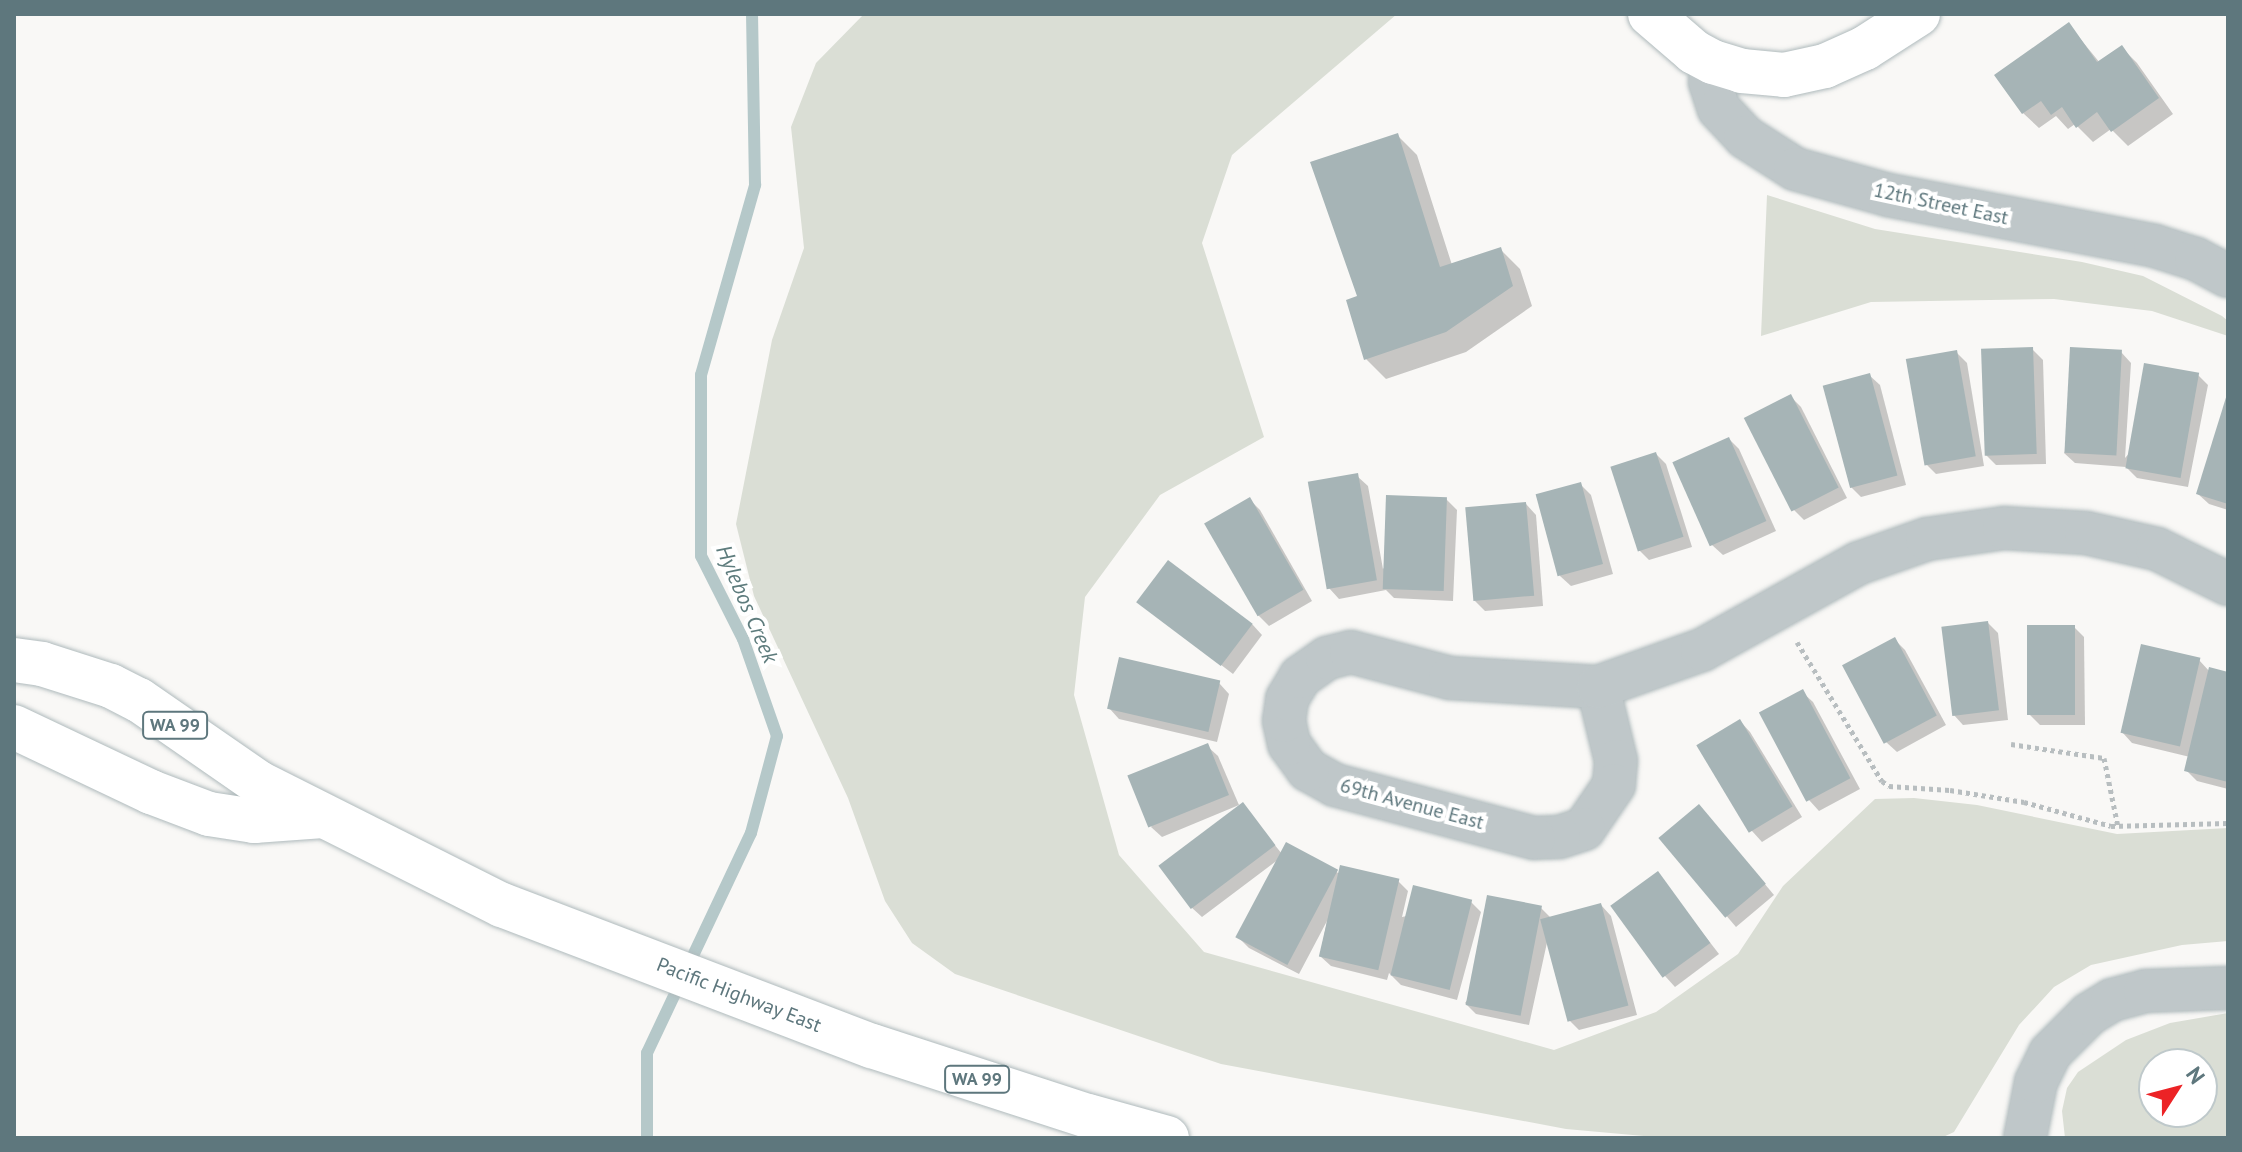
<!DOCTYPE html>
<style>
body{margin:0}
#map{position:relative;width:2242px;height:1152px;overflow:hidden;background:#f9f8f6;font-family:"PT Sans",sans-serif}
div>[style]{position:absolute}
.green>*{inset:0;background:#daded5}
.shadow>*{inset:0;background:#0003}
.stream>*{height:12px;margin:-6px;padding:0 6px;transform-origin:6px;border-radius:6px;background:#b5c8c9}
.building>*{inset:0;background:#a6b4b6;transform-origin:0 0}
.path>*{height:5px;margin-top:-2.5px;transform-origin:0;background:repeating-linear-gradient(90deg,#b8bec0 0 4px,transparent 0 8px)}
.roads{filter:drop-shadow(0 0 2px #afbabc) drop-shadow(0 0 2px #afbabc)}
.street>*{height:42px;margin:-21px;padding:0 21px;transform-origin:21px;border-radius:21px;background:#bfc7c9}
.secondary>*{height:44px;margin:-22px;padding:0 22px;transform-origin:22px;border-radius:22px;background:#fff}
.primary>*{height:44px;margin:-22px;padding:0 22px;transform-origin:22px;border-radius:22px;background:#fff}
span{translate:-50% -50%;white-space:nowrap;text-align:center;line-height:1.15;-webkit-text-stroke:8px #fff;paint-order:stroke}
.shield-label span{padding:2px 6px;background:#fff;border:2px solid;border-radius:6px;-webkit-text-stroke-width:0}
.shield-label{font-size:18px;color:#5e777d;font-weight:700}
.street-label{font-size:20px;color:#5e777d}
.water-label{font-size:22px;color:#5e7c7d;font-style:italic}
.frame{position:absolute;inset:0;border:16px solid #5e777d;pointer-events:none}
.north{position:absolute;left:2138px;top:1048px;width:80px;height:80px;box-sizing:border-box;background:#fff;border:2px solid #bfc9cb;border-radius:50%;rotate:54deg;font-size:22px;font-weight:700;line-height:32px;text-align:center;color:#5e777d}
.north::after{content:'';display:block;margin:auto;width:28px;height:36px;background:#ec2326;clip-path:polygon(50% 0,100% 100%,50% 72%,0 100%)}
</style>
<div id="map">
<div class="green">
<i style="clip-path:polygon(864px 14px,1397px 14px,1232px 155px,1202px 243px,1264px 437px,1160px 495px,1085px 597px,1074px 695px,1119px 855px,1204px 952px,1554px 1050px,1656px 1012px,1738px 954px,1783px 886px,1875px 799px,1914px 798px,1977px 805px,2117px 834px,2228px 828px,2228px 941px,2182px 945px,2091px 965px,2054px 987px,2019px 1025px,1954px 1132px,1941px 1138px,1666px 1138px,1566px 1129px,1221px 1064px,955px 974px,912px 943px,885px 901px,848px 798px,754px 596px,736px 524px,772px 340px,804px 248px,791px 127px,816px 63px)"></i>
<i style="clip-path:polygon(1767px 195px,1875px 229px,2082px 262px,2143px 276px,2222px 316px,2228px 321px,2228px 336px,2152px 311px,2054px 299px,1871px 302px,1761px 336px)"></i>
<i style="clip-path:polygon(evenodd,2228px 1013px,2228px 1138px,2065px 1138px,2062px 1111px,2067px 1088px,2078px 1072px,2126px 1040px,2170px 1023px,2228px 1013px,2154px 1064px,2202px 1064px,2202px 1112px,2154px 1112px,2154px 1064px)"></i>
</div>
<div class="shadow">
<i style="clip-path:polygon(2069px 25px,2100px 63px,2121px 47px,2137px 63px,2173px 114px,2128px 146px,2111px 129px,2093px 142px,2075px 124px,2068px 129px,2056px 116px,2039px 128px,2023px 113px)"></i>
<i style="clip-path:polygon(1397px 135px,1417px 155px,1452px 265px,1500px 249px,1520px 269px,1532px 306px,1466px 352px,1386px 379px,1366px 359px,1360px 297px)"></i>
<i style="clip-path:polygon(2032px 349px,2043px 360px,2046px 464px,1996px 465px,1986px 455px)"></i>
<i style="clip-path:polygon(1956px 352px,1967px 363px,1984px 466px,1936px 474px,1925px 463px)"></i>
<i style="clip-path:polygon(2121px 352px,2131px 363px,2125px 458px,2198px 375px,2208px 385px,2188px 487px,2137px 478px,2126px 467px,2075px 463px,2064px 453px)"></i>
<i style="clip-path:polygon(1869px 375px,1880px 385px,1906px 485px,1861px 497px,1851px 487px)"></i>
<i style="clip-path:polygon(2228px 395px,2228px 510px,2209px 504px,2198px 494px)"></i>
<i style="clip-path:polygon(1790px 396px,1801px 407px,1847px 498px,1804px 520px,1794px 510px)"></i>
<i style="clip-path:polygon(1729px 439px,1739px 449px,1776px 531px,1723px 555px,1712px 545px)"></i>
<i style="clip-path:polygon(1656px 454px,1666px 464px,1692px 547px,1649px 560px,1639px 550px)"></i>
<i style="clip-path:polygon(1357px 476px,1368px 486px,1383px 569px,1446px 499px,1457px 510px,1453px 601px,1394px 598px,1386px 590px,1339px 599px,1329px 588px)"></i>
<i style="clip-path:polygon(1580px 484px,1591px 495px,1613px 574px,1571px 586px,1560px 576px)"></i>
<i style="clip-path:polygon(1250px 500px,1260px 510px,1312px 601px,1269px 626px,1258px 615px)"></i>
<i style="clip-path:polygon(1526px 504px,1536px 515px,1543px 606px,1485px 611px,1475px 601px)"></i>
<i style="clip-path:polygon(1140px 603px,1252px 624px,1262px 635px,1233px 674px)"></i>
<i style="clip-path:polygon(1988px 623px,1998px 633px,2008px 720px,1963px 725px,1953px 714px)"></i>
<i style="clip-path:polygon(2074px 627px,2084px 637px,2085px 725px,2040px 725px,2029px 714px)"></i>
<i style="clip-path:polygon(1895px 640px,1905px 650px,1946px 725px,1897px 752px,1886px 742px)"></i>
<i style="clip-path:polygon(2199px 660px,2210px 672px,2228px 674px,2228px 789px,2197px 781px,2186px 770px,2190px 757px,2132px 743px,2122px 732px)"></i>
<i style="clip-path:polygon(1219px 683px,1229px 694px,1217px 742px,1119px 719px,1109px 708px)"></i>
<i style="clip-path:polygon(1802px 692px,1813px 702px,1860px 789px,1819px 811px,1809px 800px,1762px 714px)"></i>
<i style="clip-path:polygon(1740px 721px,1750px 732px,1802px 817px,1762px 842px,1752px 831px)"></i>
<i style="clip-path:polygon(1207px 746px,1218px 756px,1239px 805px,1162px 837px,1151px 827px)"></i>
<i style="clip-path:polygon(1243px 805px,1282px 854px,1287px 845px,1340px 874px,1398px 881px,1408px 891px,1402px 917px,1471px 902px,1481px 912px,1457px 1000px,1401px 985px,1389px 973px,1387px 980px,1331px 966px,1320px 956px,1327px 921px,1299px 974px,1249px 948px,1238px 937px,1279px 859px,1202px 917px,1191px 907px)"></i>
<i style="clip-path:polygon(1709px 817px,1774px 895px,1736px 927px,1661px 839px)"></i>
<i style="clip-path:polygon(1657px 874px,1719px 954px,1675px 987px,1665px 976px)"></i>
<i style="clip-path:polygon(1601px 905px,1611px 916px,1637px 1015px,1579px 1030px,1569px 1020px,1548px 938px,1529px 1025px,1476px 1014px,1465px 1003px,1541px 908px,1551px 918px)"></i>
</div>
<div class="stream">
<i style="left:647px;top:1138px;width:85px;rotate:-90deg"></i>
<i style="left:647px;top:1053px;width:243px;rotate:-64.7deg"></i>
<i style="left:751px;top:833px;width:100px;rotate:-75deg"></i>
<i style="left:777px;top:736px;width:103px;rotate:-109.3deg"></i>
<i style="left:743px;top:639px;width:93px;rotate:-116.8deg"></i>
<i style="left:701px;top:556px;width:181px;rotate:-90deg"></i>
<i style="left:701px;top:375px;width:198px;rotate:-74.1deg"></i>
<i style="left:755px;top:185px;width:171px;rotate:-91deg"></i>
</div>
<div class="building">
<i style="clip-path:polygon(2069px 22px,2097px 62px,2122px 45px,2159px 98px,2111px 132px,2097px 112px,2076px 128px,2062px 107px,2051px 115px,2041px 101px,2022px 114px,1994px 75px)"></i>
<i style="clip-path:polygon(1398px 133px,1440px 267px,1501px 247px,1513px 286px,1446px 332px,1364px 360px,1346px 300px,1357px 296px,1310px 162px)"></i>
<i style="left:2033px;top:347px;width:107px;height:52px;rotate:88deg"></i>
<i style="left:2070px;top:347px;width:52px;height:106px;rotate:3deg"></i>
<i style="left:1957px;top:350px;width:108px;height:52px;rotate:80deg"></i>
<i style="left:2144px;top:363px;width:56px;height:107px;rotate:10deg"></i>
<i style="left:1870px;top:373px;width:106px;height:49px;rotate:75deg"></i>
<i style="clip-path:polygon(2228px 391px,2228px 504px,2196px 494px)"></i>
<i style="left:1791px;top:394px;width:105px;height:53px;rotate:63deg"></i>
<i style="left:1729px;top:437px;width:92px;height:62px;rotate:66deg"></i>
<i style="left:1656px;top:452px;width:89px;height:48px;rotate:72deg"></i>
<i style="left:1358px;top:473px;width:109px;height:51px;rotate:80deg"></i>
<i style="left:1581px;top:482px;width:85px;height:47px;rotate:75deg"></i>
<i style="left:1386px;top:495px;width:61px;height:94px;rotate:2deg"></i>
<i style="left:1250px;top:497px;width:107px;height:53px;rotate:60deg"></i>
<i style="left:1526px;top:502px;width:94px;height:61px;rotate:85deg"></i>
<i style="left:1168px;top:560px;width:106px;height:53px;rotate:37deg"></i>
<i style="left:1988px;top:621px;width:90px;height:47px;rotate:83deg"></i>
<i style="left:2027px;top:625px;width:48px;height:90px"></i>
<i style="left:1895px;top:637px;width:89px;height:60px;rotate:62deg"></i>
<i style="left:2141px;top:644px;width:61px;height:91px;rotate:13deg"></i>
<i style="left:1119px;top:657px;width:104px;height:53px;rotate:13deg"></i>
<i style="clip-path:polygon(2209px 667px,2228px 672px,2228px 782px,2184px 771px)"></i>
<i style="left:1803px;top:689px;width:101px;height:50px;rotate:62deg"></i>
<i style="left:1740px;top:719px;width:102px;height:51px;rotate:59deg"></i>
<i style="left:1208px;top:743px;width:56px;height:87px;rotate:68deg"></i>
<i style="left:1243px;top:802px;width:54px;height:106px;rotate:53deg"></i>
<i style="left:1699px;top:804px;width:104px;height:53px;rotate:50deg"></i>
<i style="left:1286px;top:842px;width:59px;height:108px;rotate:28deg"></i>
<i style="left:1340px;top:865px;width:61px;height:94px;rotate:13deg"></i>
<i style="left:1658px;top:871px;width:89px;height:59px;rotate:54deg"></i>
<i style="left:1413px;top:885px;width:61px;height:93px;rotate:14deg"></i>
<i style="left:1487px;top:895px;width:56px;height:112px;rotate:11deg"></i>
<i style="left:1601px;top:903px;width:106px;height:63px;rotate:75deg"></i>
</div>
<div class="path">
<i style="left:1797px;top:642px;width:163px;rotate:58.6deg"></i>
<i style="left:1882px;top:781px;width:9px;rotate:36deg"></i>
<i style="left:1889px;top:786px;width:61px;rotate:3.8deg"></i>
<i style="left:1950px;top:790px;width:75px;rotate:9.2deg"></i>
<i style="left:2024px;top:802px;width:90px;rotate:15.4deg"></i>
<i style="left:2111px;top:826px;width:117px;rotate:-1.5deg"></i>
<i style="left:2011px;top:744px;width:94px;rotate:8.6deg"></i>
<i style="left:2104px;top:758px;width:70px;rotate:78.5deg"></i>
</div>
<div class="roads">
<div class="street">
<i style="left:1713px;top:62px;width:20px;rotate:99deg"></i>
<i style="left:1710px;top:82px;width:28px;rotate:72deg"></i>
<i style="left:1719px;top:109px;width:38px;rotate:47deg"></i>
<i style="left:1745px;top:137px;width:59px;rotate:32.6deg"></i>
<i style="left:1795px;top:169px;width:97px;rotate:15.6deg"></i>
<i style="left:1888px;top:195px;width:272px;rotate:10.8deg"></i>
<i style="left:2155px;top:246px;width:43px;rotate:17.6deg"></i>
<i style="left:2196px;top:259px;width:36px;rotate:28deg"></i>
<i style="left:1598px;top:687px;width:76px;rotate:76.3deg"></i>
<i style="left:1616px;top:761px;width:24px;rotate:95deg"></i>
<i style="left:1614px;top:785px;width:53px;rotate:124.3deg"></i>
<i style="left:1584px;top:829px;width:26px;rotate:162deg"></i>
<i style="left:1559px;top:837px;width:25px;rotate:178deg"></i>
<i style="left:1534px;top:838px;width:206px;rotate:-165.1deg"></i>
<i style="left:1335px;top:785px;width:31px;rotate:-151deg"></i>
<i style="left:1308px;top:770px;width:32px;rotate:-126deg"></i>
<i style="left:1289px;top:744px;width:24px;rotate:-102deg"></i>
<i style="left:1284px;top:721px;width:22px;rotate:-82deg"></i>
<i style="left:1287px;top:699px;width:26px;rotate:-59deg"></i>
<i style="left:1300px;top:677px;width:33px;rotate:-35deg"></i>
<i style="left:1327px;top:658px;width:25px;rotate:-14deg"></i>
<i style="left:1351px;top:652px;width:102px;rotate:14.7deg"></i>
<i style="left:1450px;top:678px;width:148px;rotate:3.5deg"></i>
<i style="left:1598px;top:687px;width:110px;rotate:-19.6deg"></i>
<i style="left:1702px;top:650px;width:179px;rotate:-29deg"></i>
<i style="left:1859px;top:563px;width:72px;rotate:-19.4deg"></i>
<i style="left:1927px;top:539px;width:78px;rotate:-8.1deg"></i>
<i style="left:2004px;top:528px;width:82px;rotate:3.5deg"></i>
<i style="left:2086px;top:533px;width:73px;rotate:12.7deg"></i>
<i style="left:2157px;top:549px;width:79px;rotate:26.2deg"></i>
<i style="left:2025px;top:1138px;width:57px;rotate:-78.9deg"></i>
<i style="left:2036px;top:1082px;width:32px;rotate:-64deg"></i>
<i style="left:2050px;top:1053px;width:55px;rotate:-45deg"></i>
<i style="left:2089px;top:1014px;width:27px;rotate:-31deg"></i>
<i style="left:2112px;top:1000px;width:34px;rotate:-15deg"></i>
<i style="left:2145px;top:991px;width:83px;rotate:-2.1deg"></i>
</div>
<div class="secondary">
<i style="left:1650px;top:14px;width:58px;rotate:40.8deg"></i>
<i style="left:1694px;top:52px;width:21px;rotate:28deg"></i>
<i style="left:1713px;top:62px;width:30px;rotate:17deg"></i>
<i style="left:1742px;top:71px;width:42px;rotate:5.4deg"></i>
<i style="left:1784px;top:75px;width:42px;rotate:-12.4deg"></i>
<i style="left:1825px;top:66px;width:44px;rotate:-24.2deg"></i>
<i style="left:1865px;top:48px;width:63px;rotate:-32.7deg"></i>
</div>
<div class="primary">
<i style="left:14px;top:660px;width:28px;rotate:8deg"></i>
<i style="left:42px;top:664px;width:72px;rotate:17.7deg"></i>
<i style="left:111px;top:686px;width:31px;rotate:27deg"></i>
<i style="left:139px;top:700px;width:146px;rotate:34.7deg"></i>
<i style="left:259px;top:783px;width:272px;rotate:26.7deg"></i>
<i style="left:502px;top:905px;width:396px;rotate:20.9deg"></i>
<i style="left:872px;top:1046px;width:227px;rotate:18deg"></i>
<i style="left:1088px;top:1116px;width:82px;rotate:15.6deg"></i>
<i style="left:14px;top:727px;width:152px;rotate:25.4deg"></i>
<i style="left:151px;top:792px;width:62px;rotate:20.8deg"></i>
<i style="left:209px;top:814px;width:46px;rotate:8.8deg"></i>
<i style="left:254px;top:821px;width:69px;rotate:-4.1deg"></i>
</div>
</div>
<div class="shield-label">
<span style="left:175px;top:725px">WA 99</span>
<span style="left:977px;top:1079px">WA 99</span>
</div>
<div class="street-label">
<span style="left:1941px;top:204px;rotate:12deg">12th Street East</span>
<span style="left:1412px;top:804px;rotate:15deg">69th Avenue East</span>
<span style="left:739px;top:995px;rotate:21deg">Pacific Highway East</span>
</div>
<div class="water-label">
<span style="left:747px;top:604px;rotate:67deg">Hylebos Creek</span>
</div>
<div class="frame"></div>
<div class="north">N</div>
</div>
